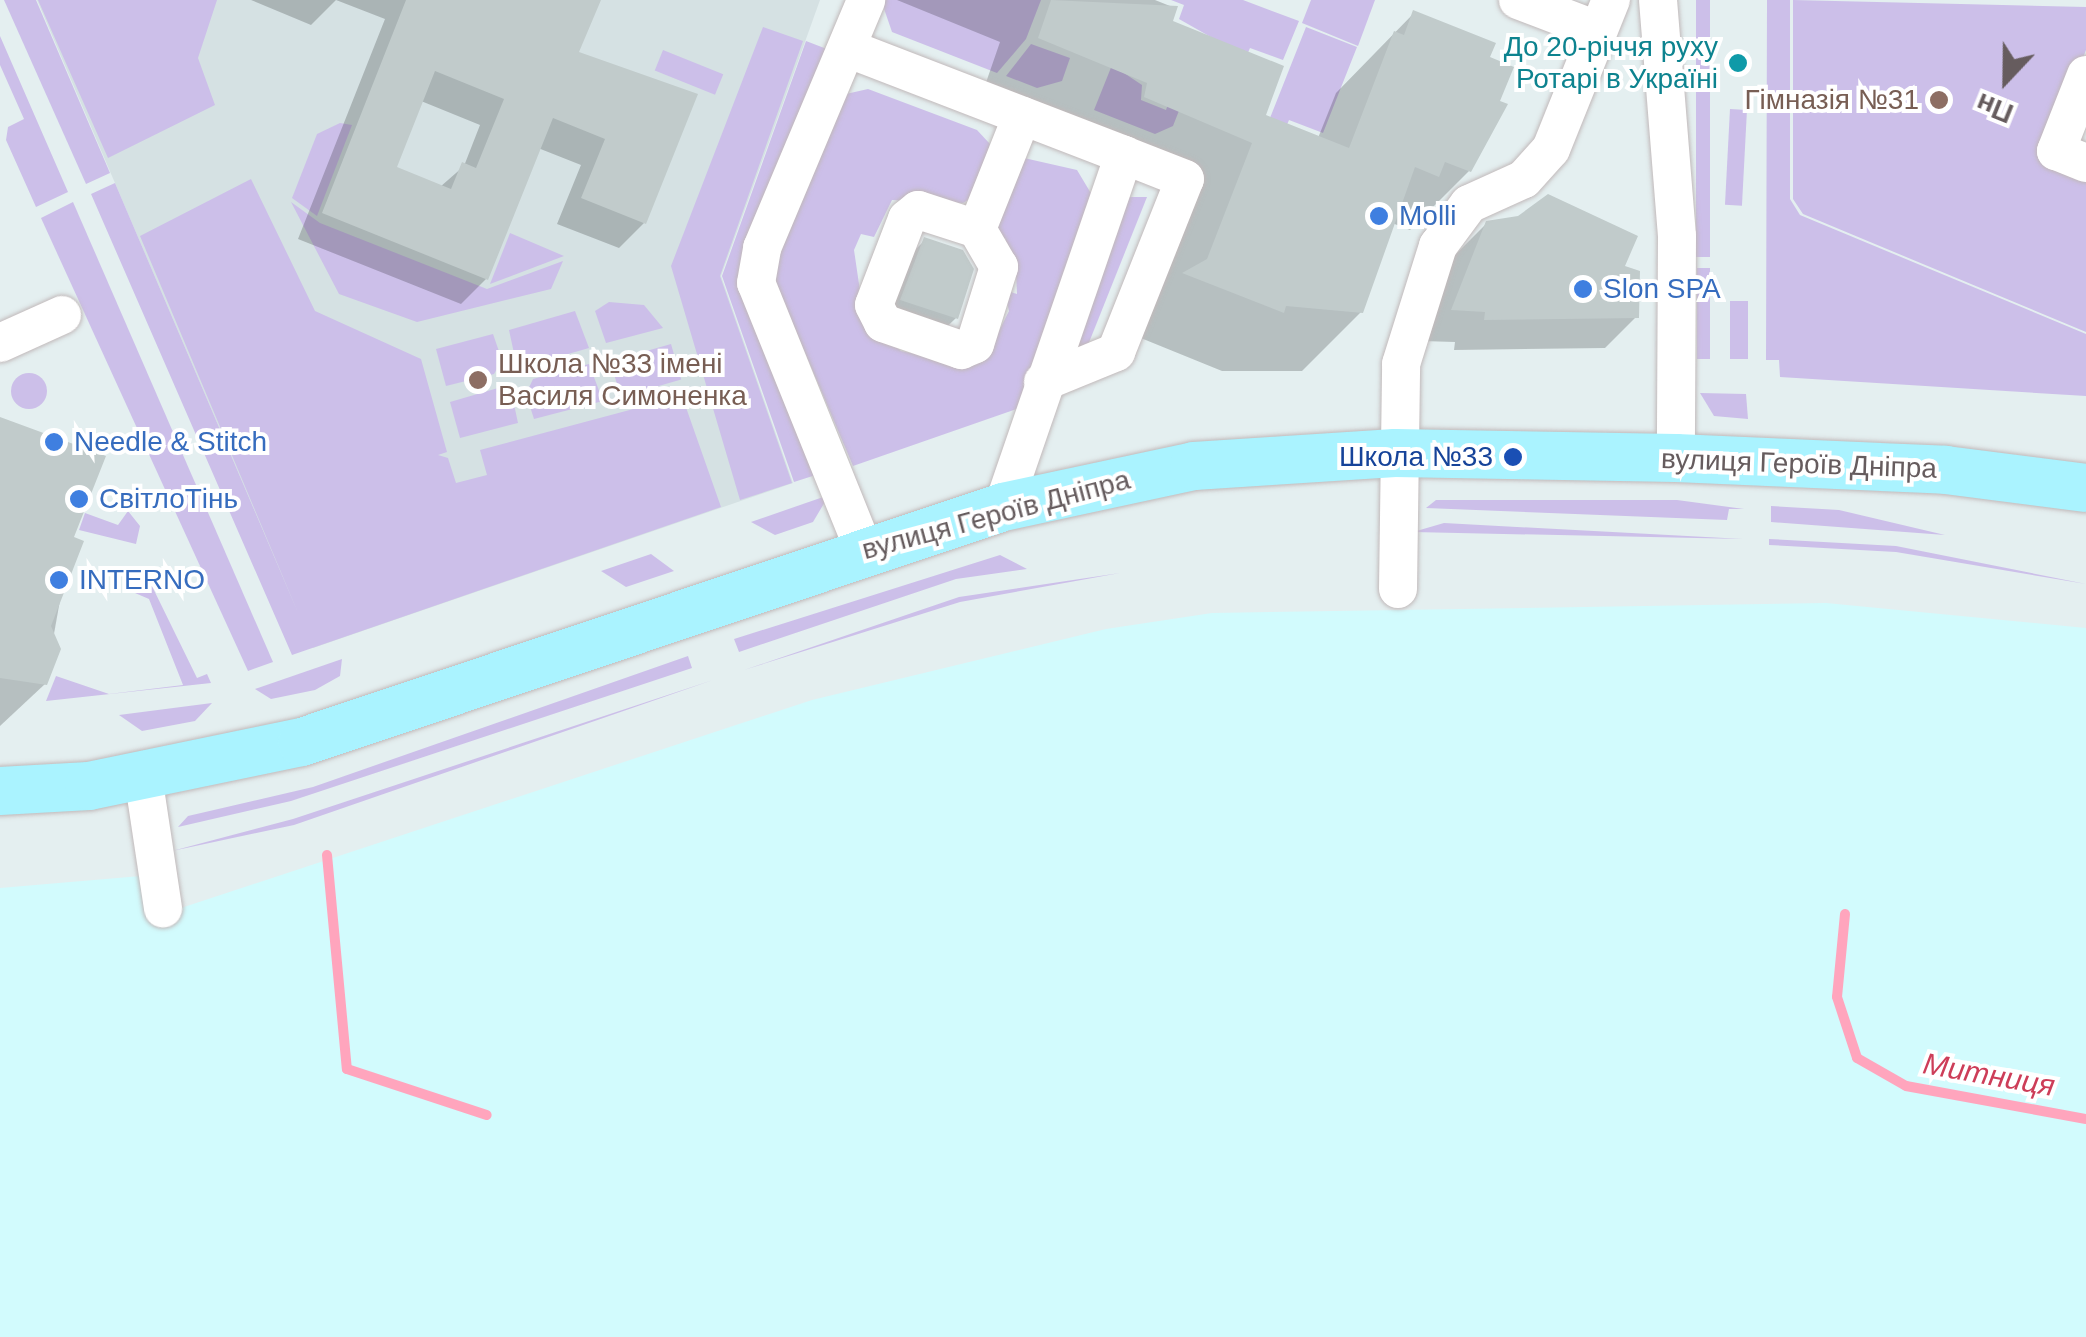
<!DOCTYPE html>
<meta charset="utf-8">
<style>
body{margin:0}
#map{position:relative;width:2086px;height:1337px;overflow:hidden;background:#e4eff0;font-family:Arial,sans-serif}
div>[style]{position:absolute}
.education>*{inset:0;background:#d5e1e3}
.green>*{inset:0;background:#ccbfe9;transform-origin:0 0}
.round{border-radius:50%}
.sand>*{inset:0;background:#d2fbfd}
.shadow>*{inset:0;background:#0003}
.stream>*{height:10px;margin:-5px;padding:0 5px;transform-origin:5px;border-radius:5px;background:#ffa5bd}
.building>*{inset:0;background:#c1cbcb}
.roads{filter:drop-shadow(0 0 2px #c1b9ba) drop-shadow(0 0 2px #c1b9ba)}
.minor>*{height:38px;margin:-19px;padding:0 19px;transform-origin:19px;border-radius:19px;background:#fff}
.major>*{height:48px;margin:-24px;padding:0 24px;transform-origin:24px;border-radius:24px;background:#aaf3ff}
.dots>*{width:28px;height:28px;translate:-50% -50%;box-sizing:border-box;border:5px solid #fff;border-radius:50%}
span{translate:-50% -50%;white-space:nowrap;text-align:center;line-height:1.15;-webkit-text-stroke:8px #fff;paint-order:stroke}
.culture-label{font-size:28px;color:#0d838f}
.right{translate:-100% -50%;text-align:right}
.education-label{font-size:28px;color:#785e54}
.left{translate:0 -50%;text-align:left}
.shop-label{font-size:28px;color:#366cbe}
.transit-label{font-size:28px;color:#164399}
.street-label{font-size:28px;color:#665c5e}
.water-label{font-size:30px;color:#cd3d58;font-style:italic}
.north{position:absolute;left:1956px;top:30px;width:100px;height:100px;-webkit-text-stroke:8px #fff;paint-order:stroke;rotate:202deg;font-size:28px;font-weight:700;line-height:40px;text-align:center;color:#665c5e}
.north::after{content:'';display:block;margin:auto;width:35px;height:45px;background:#665c5e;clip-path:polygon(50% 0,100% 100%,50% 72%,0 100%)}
</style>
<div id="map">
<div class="education">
<i style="clip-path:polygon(37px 0,820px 0,721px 276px,793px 483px,313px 648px)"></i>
</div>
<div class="green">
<i style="clip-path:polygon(4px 0,36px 0,110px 173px,86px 184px)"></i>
<i style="clip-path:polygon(38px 0,217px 0,198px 58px,215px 105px,108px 158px)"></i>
<i style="clip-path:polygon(881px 0,1041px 0,1026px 39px,997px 73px,892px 32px)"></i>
<i style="clip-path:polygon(1171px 0,1243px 0,1299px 21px,1283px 60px,1250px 48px,1246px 57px,1179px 19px,1184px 5px)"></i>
<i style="clip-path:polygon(1311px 0,1375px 0,1358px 46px,1302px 23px)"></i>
<i style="left:1696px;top:0;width:14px;height:257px"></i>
<i style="clip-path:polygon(1767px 0,1790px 0,1790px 199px,1800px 215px,2086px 334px,2086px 396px,1780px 377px,1779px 360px,1766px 360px)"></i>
<i style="clip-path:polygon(1793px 0,2086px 7px,2086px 50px,2045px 156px,2086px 172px,2086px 332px,1803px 214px,1793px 199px)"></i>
<i style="clip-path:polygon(763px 27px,803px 41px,720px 276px,792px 483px,740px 500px,671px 266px)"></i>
<i style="clip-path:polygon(1306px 27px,1357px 47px,1323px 133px,1289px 120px,1283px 134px,1266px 128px)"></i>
<i style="clip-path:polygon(0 36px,68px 192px,36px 207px,6px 140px,8px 127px,24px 119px,0 65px)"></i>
<i style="clip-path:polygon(806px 41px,832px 51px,746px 248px,825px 472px,794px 482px,722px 276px)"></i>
<i style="clip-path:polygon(1031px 44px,1070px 58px,1062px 81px,1037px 88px,1006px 76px)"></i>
<i style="left:663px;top:50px;width:65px;height:22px;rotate:22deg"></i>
<i style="clip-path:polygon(1112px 65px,1142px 85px,1141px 100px,1166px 110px,1170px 98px,1182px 103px,1173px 126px,1155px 134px,1094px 110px)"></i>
<i style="clip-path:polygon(868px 89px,977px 130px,990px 144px,975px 196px,963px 203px,892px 200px,874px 237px,861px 234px,854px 250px,864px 318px,901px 351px,939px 359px,992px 345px,1009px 311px,1004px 290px,1017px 294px,1016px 273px,1000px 246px,1006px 239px,983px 229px,1024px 158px,1077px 170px,1092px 195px,1022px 407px,853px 466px,770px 270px,846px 94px)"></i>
<i style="left:1730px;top:109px;width:17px;height:96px;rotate:3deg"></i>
<i style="clip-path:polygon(340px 123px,352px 125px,317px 216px,292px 198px,317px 134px)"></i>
<i style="clip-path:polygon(251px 179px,315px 311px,421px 359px,447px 452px,438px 455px,448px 458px,456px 483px,487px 475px,480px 450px,682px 396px,721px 507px,292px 655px,91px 194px,115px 183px,299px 615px,140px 236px)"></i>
<i style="clip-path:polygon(1127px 197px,1147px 197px,1086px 350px,1075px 347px)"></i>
<i style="clip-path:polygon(73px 202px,273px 662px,248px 671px,41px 218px)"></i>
<i style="clip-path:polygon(291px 202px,320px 223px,487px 289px,563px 261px,551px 289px,417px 322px,339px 294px)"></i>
<i style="clip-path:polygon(510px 233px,564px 256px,490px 284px)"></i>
<i style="left:1697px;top:268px;width:13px;height:91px"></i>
<i style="left:1730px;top:301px;width:18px;height:58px"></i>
<i style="clip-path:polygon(609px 302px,644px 305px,663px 328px,606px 343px,595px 311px)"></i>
<i style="clip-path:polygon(575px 311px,589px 348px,530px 365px,515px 358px,509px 330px)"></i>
<i style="clip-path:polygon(493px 334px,502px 360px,494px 374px,446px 386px,436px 349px)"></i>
<i style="left:671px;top:344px;width:37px;height:63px;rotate:74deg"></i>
<i style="clip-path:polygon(589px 364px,603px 401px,534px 419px,526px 394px,533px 379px)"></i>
<i class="round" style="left:11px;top:373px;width:36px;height:36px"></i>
<i style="clip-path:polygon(498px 388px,512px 395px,518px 423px,460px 438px,450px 402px)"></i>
<i style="clip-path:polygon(1700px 393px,1746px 394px,1748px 419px,1714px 416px)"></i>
<i style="clip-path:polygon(829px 495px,813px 522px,775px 535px,751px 522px)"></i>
<i style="clip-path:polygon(1436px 500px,1677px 500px,1744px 509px,1729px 509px,1727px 520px,1426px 508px)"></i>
<i style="clip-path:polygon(1771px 506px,1839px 510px,1945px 535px,1771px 522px)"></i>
<i style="clip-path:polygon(128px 511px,140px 526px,136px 544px,79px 530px,85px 513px,118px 525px)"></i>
<i style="clip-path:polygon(1444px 523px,1743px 539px,1413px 532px)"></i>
<i style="clip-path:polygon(1769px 539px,1896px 546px,2086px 584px,1896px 552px,1769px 545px)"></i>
<i style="clip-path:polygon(651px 554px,674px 571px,626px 587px,601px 571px)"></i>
<i style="clip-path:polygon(1000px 555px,1027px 569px,956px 579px,739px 652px,734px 639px)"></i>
<i style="clip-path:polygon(1120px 573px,960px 602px,744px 670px,959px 597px)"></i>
<i style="clip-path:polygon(149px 580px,197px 678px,207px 674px,211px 683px,46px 701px,56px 676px,109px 694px,183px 685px,149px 599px,135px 593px)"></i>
<i style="clip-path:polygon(688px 656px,692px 668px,291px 801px,178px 827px,188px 816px,313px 787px)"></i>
<i style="clip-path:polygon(342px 659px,340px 676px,315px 690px,271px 699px,255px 689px)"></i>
<i style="clip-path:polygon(713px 680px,294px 825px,172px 851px,293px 819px)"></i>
<i style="clip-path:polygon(212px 703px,195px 721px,142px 731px,119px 715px)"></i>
</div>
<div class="sand">
<i style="clip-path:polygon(1826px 603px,2086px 628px,2086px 1337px,0 1337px,0 888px,141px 876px,148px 913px,181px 908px,812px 700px,1106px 629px,1212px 613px)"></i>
</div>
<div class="shadow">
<i style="clip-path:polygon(251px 0,336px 0,311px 25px)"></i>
<i style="clip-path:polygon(evenodd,336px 0,597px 0,576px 54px,644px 223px,619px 248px,557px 224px,581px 165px,538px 148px,486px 279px,461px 304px,298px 239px,385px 19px,336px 0,421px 101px,480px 125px,464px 166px,440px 187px,394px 169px,421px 101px)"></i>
<i style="clip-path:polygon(897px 0,1155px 0,1175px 8px,1170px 22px,1263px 116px,1318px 138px,1336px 93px,1414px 13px,1487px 58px,1469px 171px,1410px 230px,1392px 223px,1361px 312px,1302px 371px,1222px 371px,1126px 332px,1195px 202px,981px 97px,1000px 42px)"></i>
<i style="clip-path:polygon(1487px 223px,1622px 267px,1636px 317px,1605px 348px,1454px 350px,1455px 342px,1422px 341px,1455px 255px)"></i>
<i style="clip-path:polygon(925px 240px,956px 318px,930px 343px,876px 326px,899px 266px)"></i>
<i style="clip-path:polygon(0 419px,71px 539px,45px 684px,0 726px)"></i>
</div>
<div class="stream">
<i style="left:327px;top:855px;width:215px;rotate:84.7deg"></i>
<i style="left:347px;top:1069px;width:147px;rotate:18.2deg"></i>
<i style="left:1845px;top:914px;width:83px;rotate:95.5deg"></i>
<i style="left:1837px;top:997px;width:64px;rotate:71.8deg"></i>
<i style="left:1857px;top:1058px;width:56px;rotate:29.7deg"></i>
<i style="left:1906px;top:1086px;width:183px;rotate:10.4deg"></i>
</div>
<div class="building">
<i style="clip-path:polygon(evenodd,406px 0,601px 0,579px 52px,698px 94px,646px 224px,581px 198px,605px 139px,553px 118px,488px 280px,322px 213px,406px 0,435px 71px,504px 99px,476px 168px,462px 162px,451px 189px,397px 167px,435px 71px)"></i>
<i style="clip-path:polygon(1051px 0,1178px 6px,1173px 21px,1284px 66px,1266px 115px,1349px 148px,1394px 31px,1404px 35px,1413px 10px,1496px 43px,1490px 57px,1514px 67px,1500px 101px,1508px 104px,1471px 172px,1445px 162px,1439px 177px,1415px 167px,1363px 313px,1286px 306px,1284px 313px,1182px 273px,1207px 259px,1252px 143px,1144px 97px,1147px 83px,1038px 38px)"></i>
<i style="clip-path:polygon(1548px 194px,1638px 236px,1625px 266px,1640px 271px,1639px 318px,1484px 320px,1485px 312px,1451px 310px,1486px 221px,1518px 216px)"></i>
<i style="clip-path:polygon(924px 237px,963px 250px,974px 269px,958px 319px,900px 300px)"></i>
<i style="clip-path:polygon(0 417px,106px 456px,74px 537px,84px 541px,51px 626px,61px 649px,47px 685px,0 678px)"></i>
</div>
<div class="roads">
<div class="minor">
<i style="left:1518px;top:0;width:85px;rotate:20.8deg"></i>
<i style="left:1658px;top:0;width:237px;rotate:85.4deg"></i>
<i style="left:1677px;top:236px;width:222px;rotate:90.3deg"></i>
<i style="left:847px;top:48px;width:297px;rotate:21.1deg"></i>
<i style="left:1124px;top:155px;width:372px;rotate:109deg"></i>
<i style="left:2086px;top:75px;width:82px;rotate:111.5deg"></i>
<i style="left:2056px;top:151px;width:32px;rotate:22deg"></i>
<i style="left:977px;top:229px;width:62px;rotate:-162.1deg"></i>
<i style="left:918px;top:210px;width:14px;rotate:141deg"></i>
<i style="left:907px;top:219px;width:92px;rotate:111deg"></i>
<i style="left:874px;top:305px;width:20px;rotate:63deg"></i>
<i style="left:883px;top:323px;width:83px;rotate:19.1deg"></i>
<i style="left:961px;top:350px;width:15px;rotate:-23deg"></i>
<i style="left:975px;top:344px;width:81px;rotate:-72.7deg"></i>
<i style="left:999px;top:267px;width:44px;rotate:-120.1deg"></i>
<i style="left:977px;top:229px;width:122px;rotate:-68.3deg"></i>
<i style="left:0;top:343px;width:68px;rotate:-24.3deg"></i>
<i style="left:1043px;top:382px;width:79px;rotate:-22.3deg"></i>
<i style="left:1116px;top:352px;width:186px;rotate:-68.3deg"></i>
<i style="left:1185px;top:179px;width:66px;rotate:-158.5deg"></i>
<i style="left:864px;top:550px;width:288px;rotate:-112deg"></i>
<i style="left:756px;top:283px;width:36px;rotate:-80deg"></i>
<i style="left:762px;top:248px;width:269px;rotate:-67.2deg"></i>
<i style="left:1398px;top:589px;width:225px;rotate:-89.2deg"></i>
<i style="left:1401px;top:364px;width:124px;rotate:-72.6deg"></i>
<i style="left:1438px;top:246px;width:52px;rotate:-53.6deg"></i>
<i style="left:1469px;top:204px;width:60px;rotate:-24.4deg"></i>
<i style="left:1524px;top:179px;width:40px;rotate:-48deg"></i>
<i style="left:1551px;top:149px;width:161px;rotate:-68.1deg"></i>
<i style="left:143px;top:776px;width:134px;rotate:81.4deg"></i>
</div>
<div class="major">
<i style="left:0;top:791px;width:89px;rotate:-3.2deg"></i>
<i style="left:89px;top:786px;width:217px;rotate:-11.7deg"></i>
<i style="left:302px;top:742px;width:739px;rotate:-18.53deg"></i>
<i style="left:1003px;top:507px;width:195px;rotate:-12.1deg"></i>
<i style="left:1194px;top:466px;width:201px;rotate:-3.7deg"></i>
<i style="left:1395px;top:453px;width:281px;rotate:1deg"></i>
<i style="left:1676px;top:458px;width:270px;rotate:2.5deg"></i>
<i style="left:1946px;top:470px;width:141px;rotate:7.3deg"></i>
</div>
</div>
<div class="dots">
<i style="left:1738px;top:63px;background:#0f9aa8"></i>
<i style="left:1939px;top:100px;background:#8d6e63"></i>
<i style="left:1379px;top:216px;background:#3f7fe0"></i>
<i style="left:1583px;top:289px;background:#3f7fe0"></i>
<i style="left:478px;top:380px;background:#8d6e63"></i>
<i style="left:54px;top:442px;background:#3f7fe0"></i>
<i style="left:1513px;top:457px;background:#1a4fb4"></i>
<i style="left:79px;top:499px;background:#3f7fe0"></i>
<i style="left:59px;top:580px;background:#3f7fe0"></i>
</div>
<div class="culture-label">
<span class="right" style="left:1718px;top:63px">До 20-річчя руху<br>Ротарі в Україні</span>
</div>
<div class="education-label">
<span class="right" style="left:1919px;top:100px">Гімназія №31</span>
<span class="left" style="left:498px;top:380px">Школа №33 імені<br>Василя Симоненка</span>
</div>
<div class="shop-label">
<span class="left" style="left:1399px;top:216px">Molli</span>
<span class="left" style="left:1603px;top:289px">Slon SPA</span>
<span class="left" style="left:74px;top:442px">Needle &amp; Stitch</span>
<span class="left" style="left:99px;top:499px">СвітлоТінь</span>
<span class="left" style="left:79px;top:580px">INTERNO</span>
</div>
<div class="transit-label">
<span class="right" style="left:1493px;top:457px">Школа №33</span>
</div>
<div class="street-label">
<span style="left:1799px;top:464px;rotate:2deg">вулиця Героїв Дніпра</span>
<span style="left:996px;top:515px;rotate:-15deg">вулиця Героїв Дніпра</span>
</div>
<div class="water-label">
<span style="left:1989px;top:1075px;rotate:10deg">Митниця</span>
</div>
<div class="north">Пн</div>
</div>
